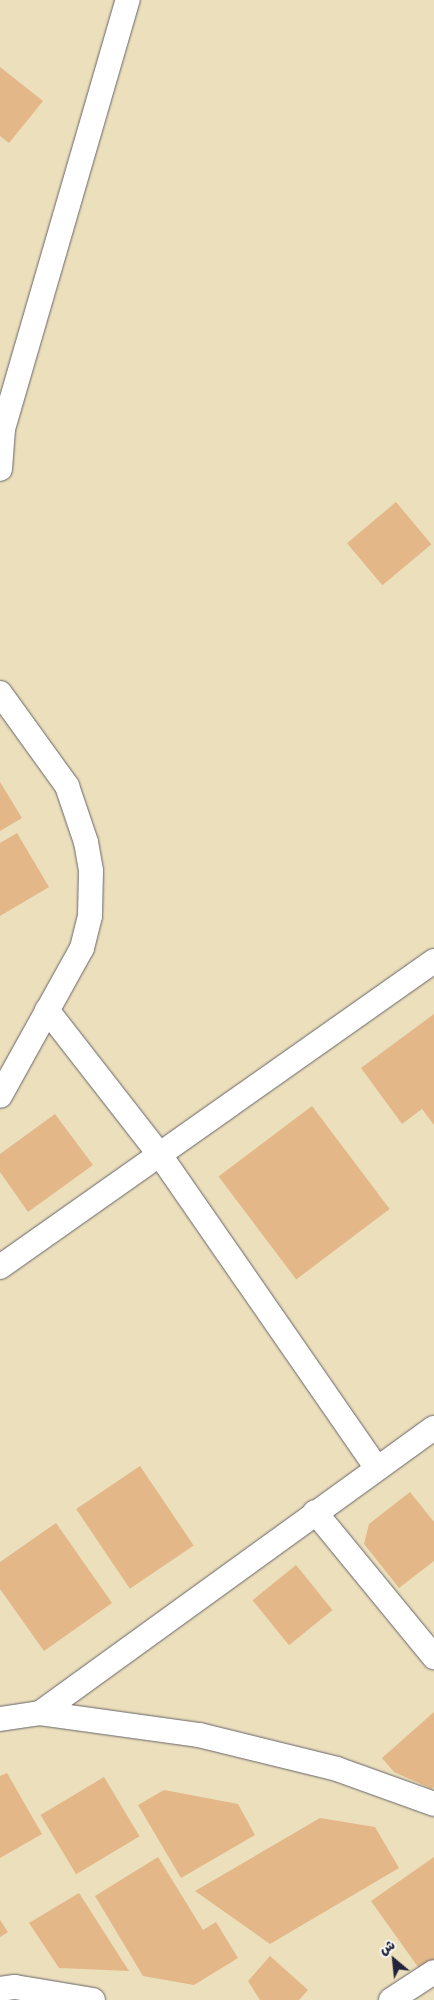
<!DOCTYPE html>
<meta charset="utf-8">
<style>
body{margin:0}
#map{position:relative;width:434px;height:2000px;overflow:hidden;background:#ebdfbc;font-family:Mali,"Playpen Sans Arabic",sans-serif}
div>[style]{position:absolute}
.building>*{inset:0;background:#e4b789;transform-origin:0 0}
.roads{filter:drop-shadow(0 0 1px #686468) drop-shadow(0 0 1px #686468)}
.minor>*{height:24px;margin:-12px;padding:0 12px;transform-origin:12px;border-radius:12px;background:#fff}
span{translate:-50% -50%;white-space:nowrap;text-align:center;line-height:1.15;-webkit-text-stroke:4.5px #f6f6f2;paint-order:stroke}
.north{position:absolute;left:369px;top:1935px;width:50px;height:50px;-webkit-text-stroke:4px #f6f6f2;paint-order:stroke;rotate:332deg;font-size:14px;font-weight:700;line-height:20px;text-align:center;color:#22223b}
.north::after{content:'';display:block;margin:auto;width:18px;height:22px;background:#22223b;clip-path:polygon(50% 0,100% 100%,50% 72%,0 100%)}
</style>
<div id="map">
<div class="building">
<i style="clip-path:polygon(0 67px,43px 101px,9px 143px,0 136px)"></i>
<i style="left:396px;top:502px;width:55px;height:64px;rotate:50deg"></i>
<i style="clip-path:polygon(0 782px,22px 818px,0 831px)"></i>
<i style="clip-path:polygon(17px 833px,49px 887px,0 916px,0 843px)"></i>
<i style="clip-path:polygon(434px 1014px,434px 1125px,422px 1109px,402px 1124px,361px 1068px)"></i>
<i style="left:312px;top:1106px;width:129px;height:117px;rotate:53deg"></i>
<i style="clip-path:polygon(55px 1114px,93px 1165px,28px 1212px,0 1172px,0 1154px)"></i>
<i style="left:140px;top:1466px;width:96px;height:77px;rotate:56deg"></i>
<i style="clip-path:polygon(410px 1492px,434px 1522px,434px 1561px,399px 1588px,364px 1544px,369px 1524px)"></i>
<i style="clip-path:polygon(56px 1523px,112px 1603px,44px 1651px,0 1589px,0 1562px)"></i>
<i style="left:296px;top:1565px;width:58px;height:56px;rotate:51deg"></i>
<i style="clip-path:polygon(434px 1712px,434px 1787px,432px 1789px,394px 1772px,382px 1758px)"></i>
<i style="clip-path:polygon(7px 1773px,42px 1834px,0 1858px,0 1776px)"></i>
<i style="left:104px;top:1777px;width:69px;height:74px;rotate:59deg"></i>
<i style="clip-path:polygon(164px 1790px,238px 1804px,255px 1835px,181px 1878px,138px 1805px)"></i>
<i style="clip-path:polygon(320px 1818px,375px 1827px,399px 1868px,270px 1944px,195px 1891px)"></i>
<i style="clip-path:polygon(158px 1857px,203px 1930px,216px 1922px,238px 1958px,194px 1985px,143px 1976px,95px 1896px)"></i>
<i style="clip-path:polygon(434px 1857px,434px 1967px,423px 1974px,371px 1901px)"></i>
<i style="clip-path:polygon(79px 1893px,129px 1971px,59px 1968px,29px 1923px)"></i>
<i style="clip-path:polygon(0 1920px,8px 1932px,0 1937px)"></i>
<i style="clip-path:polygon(270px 1956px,308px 1990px,299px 2000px,260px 2000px,248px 1981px)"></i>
</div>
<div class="roads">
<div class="minor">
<i style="left:0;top:469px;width:40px;rotate:-85.7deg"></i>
<i style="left:3px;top:429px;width:447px;rotate:-73.8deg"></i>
<i style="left:0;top:693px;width:115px;rotate:54.2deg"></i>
<i style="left:67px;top:786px;width:59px;rotate:71.3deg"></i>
<i style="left:86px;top:842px;width:29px;rotate:80deg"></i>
<i style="left:91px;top:871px;width:45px;rotate:91.3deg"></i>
<i style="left:90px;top:916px;width:33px;rotate:104deg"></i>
<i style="left:82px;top:948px;width:169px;rotate:119deg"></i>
<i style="left:47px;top:1010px;width:184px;rotate:52.1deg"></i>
<i style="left:160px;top:1155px;width:379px;rotate:55.3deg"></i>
<i style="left:0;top:1267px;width:531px;rotate:-35.19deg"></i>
<i style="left:315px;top:1512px;width:188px;rotate:50.6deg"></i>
<i style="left:40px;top:1713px;width:486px;rotate:-35.9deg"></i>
<i style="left:0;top:1719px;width:40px;rotate:-8.5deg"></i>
<i style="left:40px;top:1713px;width:161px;rotate:7.9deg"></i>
<i style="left:199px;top:1735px;width:142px;rotate:13.8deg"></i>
<i style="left:337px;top:1769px;width:103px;rotate:19.8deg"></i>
<i style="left:0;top:1989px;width:15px;rotate:-8deg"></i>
<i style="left:15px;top:1987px;width:79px;rotate:9.5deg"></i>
<i style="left:391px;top:2000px;width:51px;rotate:-33.1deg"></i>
</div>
</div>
<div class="north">ش</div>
</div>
